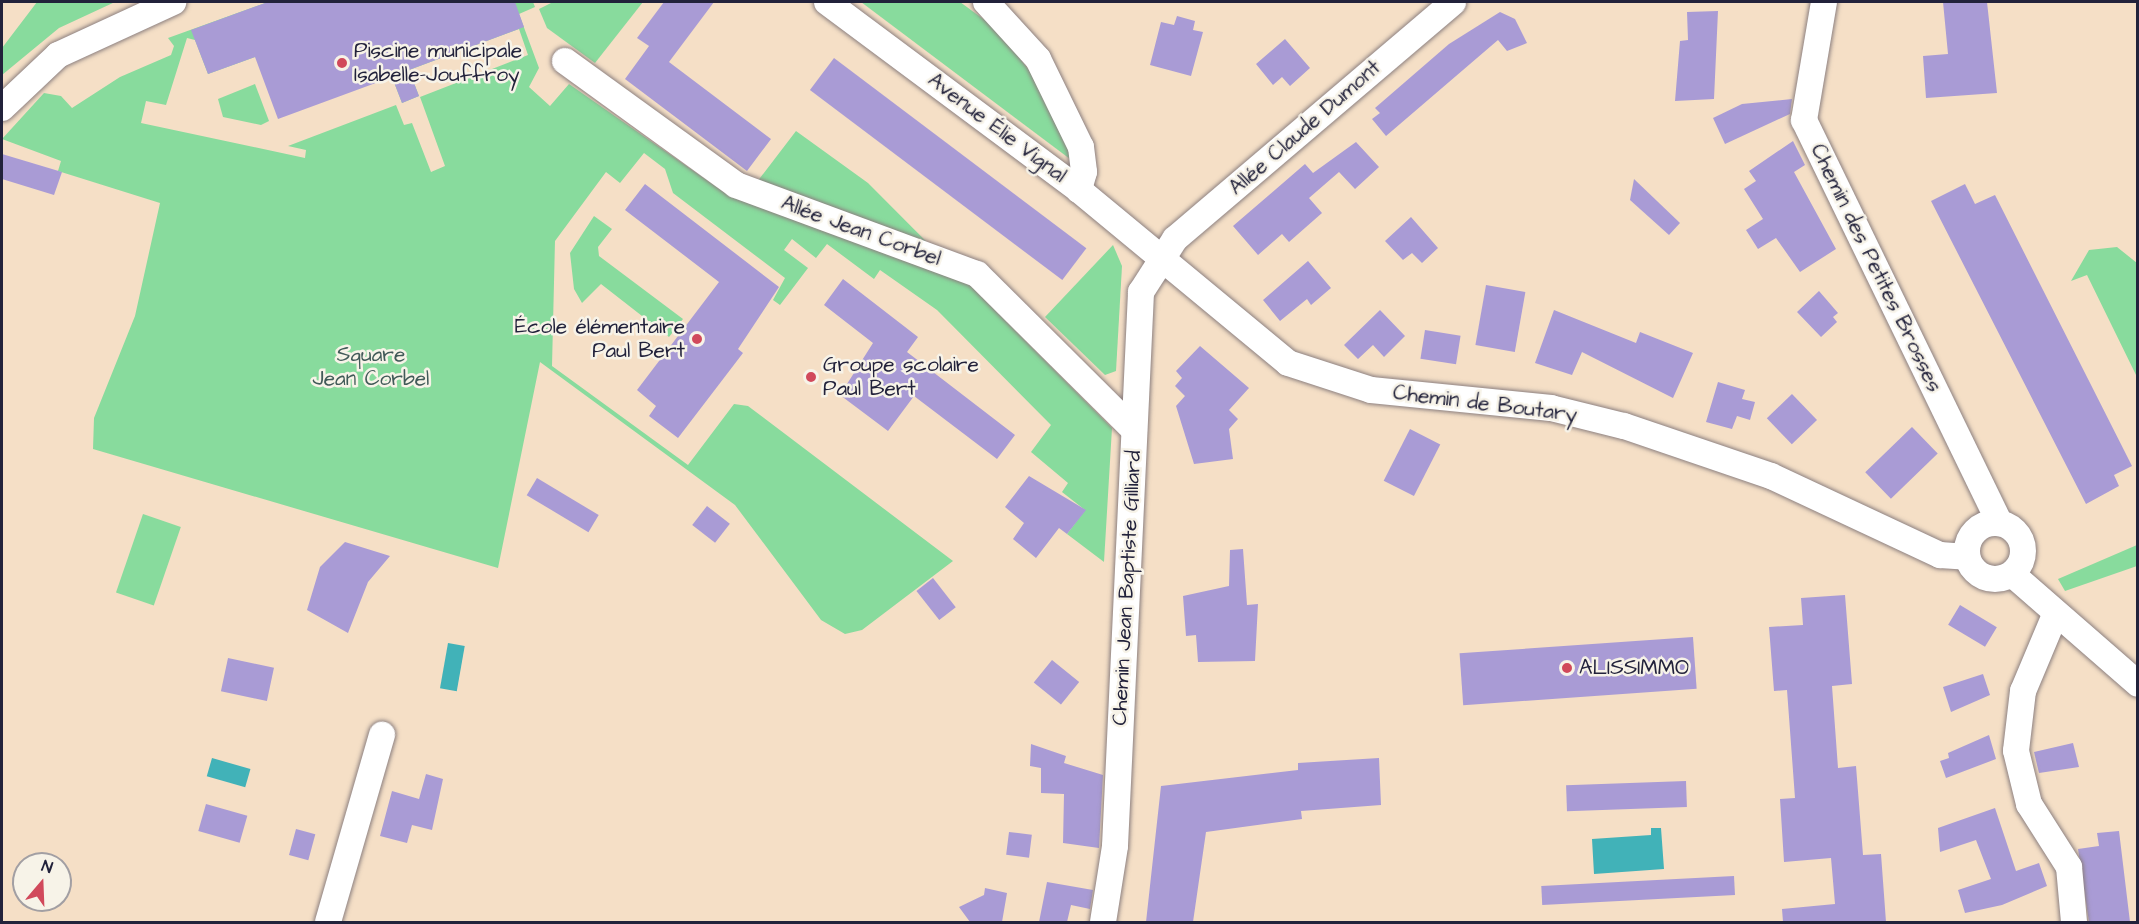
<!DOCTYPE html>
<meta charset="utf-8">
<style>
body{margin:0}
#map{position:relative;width:2139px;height:924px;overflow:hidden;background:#f5dfc6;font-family:"Architects Daughter",sans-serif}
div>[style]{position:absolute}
.green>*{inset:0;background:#88db9d;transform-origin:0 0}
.water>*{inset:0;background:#41b2b8;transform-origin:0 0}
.building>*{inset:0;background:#a99bd5;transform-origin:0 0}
.roads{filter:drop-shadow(0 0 2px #8c8080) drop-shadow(0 0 2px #8c8080)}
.minor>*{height:26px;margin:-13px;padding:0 13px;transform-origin:13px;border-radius:13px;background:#fff}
.minor>.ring{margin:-13px;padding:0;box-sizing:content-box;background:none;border:26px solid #fff;border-radius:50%}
.dots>*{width:16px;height:16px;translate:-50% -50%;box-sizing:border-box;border:3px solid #f7f3e8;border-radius:50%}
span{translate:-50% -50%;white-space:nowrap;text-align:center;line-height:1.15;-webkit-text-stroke:5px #f7f3e8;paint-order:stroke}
.poi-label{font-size:21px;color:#22223b}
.left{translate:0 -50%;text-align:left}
.right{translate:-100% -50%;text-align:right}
.street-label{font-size:21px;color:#22223b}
.park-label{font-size:21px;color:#415a58}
.frame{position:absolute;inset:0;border:3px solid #22223b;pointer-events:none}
.north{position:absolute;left:12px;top:852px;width:60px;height:60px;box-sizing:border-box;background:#f7f3e8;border:2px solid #a29fa3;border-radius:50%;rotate:19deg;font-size:16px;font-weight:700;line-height:24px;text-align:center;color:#22223b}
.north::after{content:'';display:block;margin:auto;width:21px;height:27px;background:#d1495b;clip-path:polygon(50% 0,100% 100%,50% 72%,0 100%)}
</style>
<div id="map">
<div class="green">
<i style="clip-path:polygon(37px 2px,115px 2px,59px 28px,2px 75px,2px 48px)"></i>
<i style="clip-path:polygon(evenodd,268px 2px,533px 2px,535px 7px,519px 14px,539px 68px,529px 87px,550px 106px,569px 84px,728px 195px,732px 191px,747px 195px,796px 131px,868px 183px,1112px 428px,1104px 562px,1067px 534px,1085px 510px,1062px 492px,1068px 483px,1031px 452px,1051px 425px,937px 310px,880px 270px,874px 279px,827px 244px,816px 258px,792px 239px,784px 250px,808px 268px,780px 305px,773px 300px,785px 278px,673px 193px,665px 169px,644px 153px,620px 183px,606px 172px,555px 241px,552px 366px,688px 465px,734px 404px,748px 406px,953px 561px,862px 630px,845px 634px,821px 620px,735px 505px,540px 362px,498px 568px,93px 449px,94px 418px,135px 316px,160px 203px,58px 171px,61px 161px,2px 139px,44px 93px,61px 96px,72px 108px,120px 77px,171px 55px,174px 46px,168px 38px,268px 2px,519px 29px,528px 55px,420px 97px,445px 166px,431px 172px,412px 123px,404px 125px,396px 105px,288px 146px,306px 150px,305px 158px,141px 123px,146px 101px,166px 105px,187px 38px,195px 40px,208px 74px,255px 57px,392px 77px,402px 103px,419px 96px,409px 70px,519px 29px)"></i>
<i style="clip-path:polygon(553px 2px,643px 2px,595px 63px,547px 28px,539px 9px)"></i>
<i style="clip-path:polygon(861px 2px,960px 2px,997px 29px,1035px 78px,1073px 154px,1070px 159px)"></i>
<i style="clip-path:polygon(255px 84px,269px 121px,261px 125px,223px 117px,218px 99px)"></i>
<i style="clip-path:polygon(594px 216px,612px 229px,598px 247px,599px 256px,683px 319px,669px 337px,601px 284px,582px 303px,574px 289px,570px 253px)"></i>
<i style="clip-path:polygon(1113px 245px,1122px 266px,1116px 371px,1105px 375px,1045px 317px)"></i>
<i style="clip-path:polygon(2117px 247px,2137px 263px,2137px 377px,2087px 275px,2071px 281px,2089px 250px)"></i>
<i style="left:143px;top:514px;width:40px;height:83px;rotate:19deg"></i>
<i style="clip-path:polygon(2137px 545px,2137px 566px,2065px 591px,2058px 579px)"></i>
</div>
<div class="water">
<i style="left:448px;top:643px;width:17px;height:46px;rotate:10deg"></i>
<i style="left:212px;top:758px;width:40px;height:19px;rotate:16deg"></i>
<i style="clip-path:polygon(1651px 828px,1661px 828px,1664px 869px,1594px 874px,1592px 839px,1651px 835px)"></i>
</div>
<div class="building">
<i style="clip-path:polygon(268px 2px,515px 2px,524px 27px,409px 70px,419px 96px,402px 103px,392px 77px,278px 119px,255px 57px,208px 74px,191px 30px)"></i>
<i style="clip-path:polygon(664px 2px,714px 2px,669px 62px,771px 139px,747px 171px,625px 79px,649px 46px,637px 38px)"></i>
<i style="clip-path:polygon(1943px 2px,1987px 2px,1997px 93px,1926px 98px,1923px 56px,1948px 54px)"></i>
<i style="clip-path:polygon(1718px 11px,1714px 99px,1675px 101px,1680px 41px,1688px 40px,1687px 12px)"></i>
<i style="clip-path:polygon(1500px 12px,1515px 19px,1527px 43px,1507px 51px,1498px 40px,1386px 136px,1372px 119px,1380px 113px,1375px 108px,1449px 44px)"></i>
<i style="clip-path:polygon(1177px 16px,1195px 21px,1193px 30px,1203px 32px,1191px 76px,1150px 65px,1161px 22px,1174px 25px)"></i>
<i style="clip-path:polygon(1285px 39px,1310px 68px,1290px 86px,1282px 77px,1273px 85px,1256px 64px)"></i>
<i style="left:834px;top:58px;width:316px;height:40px;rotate:37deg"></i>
<i style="clip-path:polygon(1792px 99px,1790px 114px,1725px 144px,1713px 118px,1742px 104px)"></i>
<i style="clip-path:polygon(1793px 141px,1805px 165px,1794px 172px,1836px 249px,1800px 272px,1776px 238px,1758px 249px,1746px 230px,1763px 219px,1744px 189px,1756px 181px,1749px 171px)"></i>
<i style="clip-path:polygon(1356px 142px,1379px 167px,1355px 189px,1339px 172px,1309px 198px,1322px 213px,1289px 242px,1282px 234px,1258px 255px,1233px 226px,1305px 164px,1313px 173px)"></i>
<i style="clip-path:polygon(2px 154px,62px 172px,54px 195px,2px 179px)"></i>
<i style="clip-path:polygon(1634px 179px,1680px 223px,1669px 235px,1630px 200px)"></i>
<i style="clip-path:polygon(645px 184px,779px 287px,738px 349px,743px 353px,678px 438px,649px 416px,656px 406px,637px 390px,719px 282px,625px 210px)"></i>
<i style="clip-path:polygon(1965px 184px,1975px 204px,1995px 195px,2132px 466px,2114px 475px,2119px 486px,2086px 504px,1931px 201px)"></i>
<i style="clip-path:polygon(1411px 217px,1438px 248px,1422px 263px,1412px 253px,1403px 260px,1385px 241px)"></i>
<i style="clip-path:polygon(1308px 261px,1331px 288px,1311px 305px,1307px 299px,1280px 321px,1263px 300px)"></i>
<i style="clip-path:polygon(843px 279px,918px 337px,907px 352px,1015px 435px,997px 459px,914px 396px,888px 431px,840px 395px,873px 343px,824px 305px)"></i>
<i style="left:1486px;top:285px;width:40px;height:61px;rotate:10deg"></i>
<i style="clip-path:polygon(1819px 291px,1838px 313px,1833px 317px,1837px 322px,1821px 337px,1797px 312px)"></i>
<i style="clip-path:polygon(1380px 310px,1405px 336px,1384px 357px,1373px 345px,1358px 359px,1344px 345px)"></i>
<i style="clip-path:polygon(1554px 310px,1636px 343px,1640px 332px,1693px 353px,1673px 398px,1582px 352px,1572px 375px,1535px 363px)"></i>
<i style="left:1425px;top:330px;width:36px;height:29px;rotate:9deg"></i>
<i style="clip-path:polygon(1200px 346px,1249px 388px,1229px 410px,1238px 419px,1229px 429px,1233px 459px,1194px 464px,1176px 406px,1185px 396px,1175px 386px,1182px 378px,1176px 371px)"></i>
<i style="clip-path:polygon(1718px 382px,1745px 390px,1742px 399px,1755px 402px,1750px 420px,1737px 416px,1732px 429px,1706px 422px)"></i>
<i style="left:1792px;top:394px;width:36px;height:35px;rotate:46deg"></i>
<i style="left:1912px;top:427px;width:37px;height:65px;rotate:46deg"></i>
<i style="left:1410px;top:429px;width:34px;height:58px;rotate:27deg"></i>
<i style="clip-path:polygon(1029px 476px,1086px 510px,1067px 534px,1059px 528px,1036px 558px,1013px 539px,1024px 523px,1005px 507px)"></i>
<i style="left:537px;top:478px;width:72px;height:20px;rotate:31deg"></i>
<i style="left:707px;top:506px;width:29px;height:24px;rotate:38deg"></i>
<i style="clip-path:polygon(345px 542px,390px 556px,368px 582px,348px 633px,307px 610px,320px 567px)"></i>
<i style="clip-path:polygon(1243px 549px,1247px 605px,1258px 604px,1255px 661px,1198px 662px,1196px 635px,1186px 636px,1183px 596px,1229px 586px,1230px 550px)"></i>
<i style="left:933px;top:578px;width:37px;height:21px;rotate:52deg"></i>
<i style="clip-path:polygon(1845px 595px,1852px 684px,1832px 686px,1838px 768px,1856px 766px,1863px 855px,1881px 854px,1886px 922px,1783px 922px,1782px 909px,1835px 904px,1831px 858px,1784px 862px,1780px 799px,1795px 798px,1787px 690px,1774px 691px,1769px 627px,1803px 625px,1801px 598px)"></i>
<i style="left:1960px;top:605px;width:43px;height:23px;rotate:31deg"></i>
<i style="left:1693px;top:637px;width:52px;height:234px;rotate:86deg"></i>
<i style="left:228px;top:658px;width:47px;height:34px;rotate:12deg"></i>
<i style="left:1052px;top:660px;width:35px;height:29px;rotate:39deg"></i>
<i style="clip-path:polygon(1983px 674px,1990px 695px,1951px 712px,1943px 687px)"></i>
<i style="clip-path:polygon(1989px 735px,1996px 759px,1946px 778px,1940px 761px,1949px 758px,1948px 753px)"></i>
<i style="clip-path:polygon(2073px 743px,2079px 767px,2039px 773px,2034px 752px)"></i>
<i style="clip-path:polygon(1031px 744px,1066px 756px,1064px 763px,1103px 775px,1099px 848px,1063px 843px,1064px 794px,1041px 793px,1041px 768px,1030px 766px)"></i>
<i style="clip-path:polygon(1379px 758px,1381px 805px,1301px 811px,1302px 819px,1206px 832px,1193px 922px,1146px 922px,1161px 786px,1298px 770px,1298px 763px)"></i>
<i style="clip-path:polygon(426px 774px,443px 779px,432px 830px,412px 825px,407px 843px,380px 836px,392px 791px,419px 799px)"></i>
<i style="left:1686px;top:781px;width:26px;height:120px;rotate:88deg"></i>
<i style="left:206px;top:804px;width:43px;height:28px;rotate:16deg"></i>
<i style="clip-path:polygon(1995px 808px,2016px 871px,2039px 863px,2047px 886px,2002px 905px,1965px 913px,1958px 890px,1991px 879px,1976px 840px,1940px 852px,1938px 828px)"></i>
<i style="left:296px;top:829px;width:20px;height:27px;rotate:15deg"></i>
<i style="clip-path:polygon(2119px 831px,2130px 922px,2089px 922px,2078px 849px,2099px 846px,2097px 833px)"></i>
<i style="left:1009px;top:832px;width:23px;height:23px;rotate:7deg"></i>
<i style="left:1734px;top:876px;width:19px;height:193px;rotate:87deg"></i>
<i style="clip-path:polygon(1047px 882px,1093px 890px,1090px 909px,1071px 905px,1067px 922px,1039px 922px)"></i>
<i style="clip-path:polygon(985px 888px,1007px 893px,1002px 922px,970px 922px,959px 907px,984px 895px)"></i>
</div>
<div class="roads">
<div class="minor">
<i style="left:827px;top:2px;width:314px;rotate:36.7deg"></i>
<i style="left:1079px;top:190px;width:271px;rotate:39.6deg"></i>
<i style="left:1288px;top:363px;width:87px;rotate:18deg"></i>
<i style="left:1371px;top:390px;width:181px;rotate:5.7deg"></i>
<i style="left:1551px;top:408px;width:75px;rotate:13.9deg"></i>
<i style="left:1624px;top:426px;width:155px;rotate:18.8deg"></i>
<i style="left:1771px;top:476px;width:187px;rotate:25.1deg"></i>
<i style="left:1940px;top:555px;width:27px;rotate:4deg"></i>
<i style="left:986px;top:2px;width:77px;rotate:47.6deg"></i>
<i style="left:1038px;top:59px;width:98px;rotate:64deg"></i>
<i style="left:1081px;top:147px;width:25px;rotate:83deg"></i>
<i style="left:1084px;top:172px;width:19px;rotate:106deg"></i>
<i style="left:1824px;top:2px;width:120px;rotate:99.6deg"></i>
<i style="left:1804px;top:120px;width:448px;rotate:64.1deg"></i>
<i style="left:565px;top:61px;width:211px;rotate:35.9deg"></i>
<i style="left:736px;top:185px;width:257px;rotate:20.3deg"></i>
<i style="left:977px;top:274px;width:221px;rotate:44.8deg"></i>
<i style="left:2px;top:108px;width:77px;rotate:-43.4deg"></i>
<i style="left:58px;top:55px;width:127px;rotate:-24.7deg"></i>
<i class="ring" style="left:1967px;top:523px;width:30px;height:30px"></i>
<i style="left:2012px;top:574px;width:167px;rotate:41.1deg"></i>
<i style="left:2055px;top:615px;width:82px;rotate:112.8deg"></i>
<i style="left:2023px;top:691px;width:60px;rotate:96.7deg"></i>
<i style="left:2016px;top:751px;width:55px;rotate:76.2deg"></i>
<i style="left:2029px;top:804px;width:75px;rotate:57.6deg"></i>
<i style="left:2069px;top:867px;width:55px;rotate:84.8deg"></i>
<i style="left:328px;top:922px;width:195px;rotate:-73.9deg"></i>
<i style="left:1103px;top:922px;width:77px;rotate:-81deg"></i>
<i style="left:1115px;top:846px;width:555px;rotate:-87.31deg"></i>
<i style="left:1141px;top:292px;width:63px;rotate:-57.3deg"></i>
<i style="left:1175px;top:239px;width:365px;rotate:-40.4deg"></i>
</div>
</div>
<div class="dots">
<i style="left:342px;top:63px;background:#d1495b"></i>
<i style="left:697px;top:339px;background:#d1495b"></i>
<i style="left:811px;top:377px;background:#d1495b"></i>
<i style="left:1567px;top:668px;background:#d1495b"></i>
</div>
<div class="poi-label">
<span class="left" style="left:354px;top:63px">Piscine municipale<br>Isabelle-Jouffroy</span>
<span class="right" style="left:685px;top:339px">École élémentaire<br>Paul Bert</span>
<span class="left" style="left:823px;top:377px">Groupe scolaire<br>Paul Bert</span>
<span class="left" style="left:1579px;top:668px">ALISSIMMO</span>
</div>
<div class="street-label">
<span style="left:997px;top:128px;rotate:37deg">Avenue Élie Vignal</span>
<span style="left:1305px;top:128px;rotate:-41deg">Allée Claude Dumont</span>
<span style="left:861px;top:231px;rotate:20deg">Allée Jean Corbel</span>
<span style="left:1876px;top:268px;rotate:64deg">Chemin des Petites Brosses</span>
<span style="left:1485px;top:404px;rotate:7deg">Chemin de Boutary</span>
<span style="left:1127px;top:588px;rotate:-87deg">Chemin Jean Baptiste Gilliard</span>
</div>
<div class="park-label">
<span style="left:371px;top:367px">Square<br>Jean Corbel</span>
</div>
<div class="frame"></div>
<div class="north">N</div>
</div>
